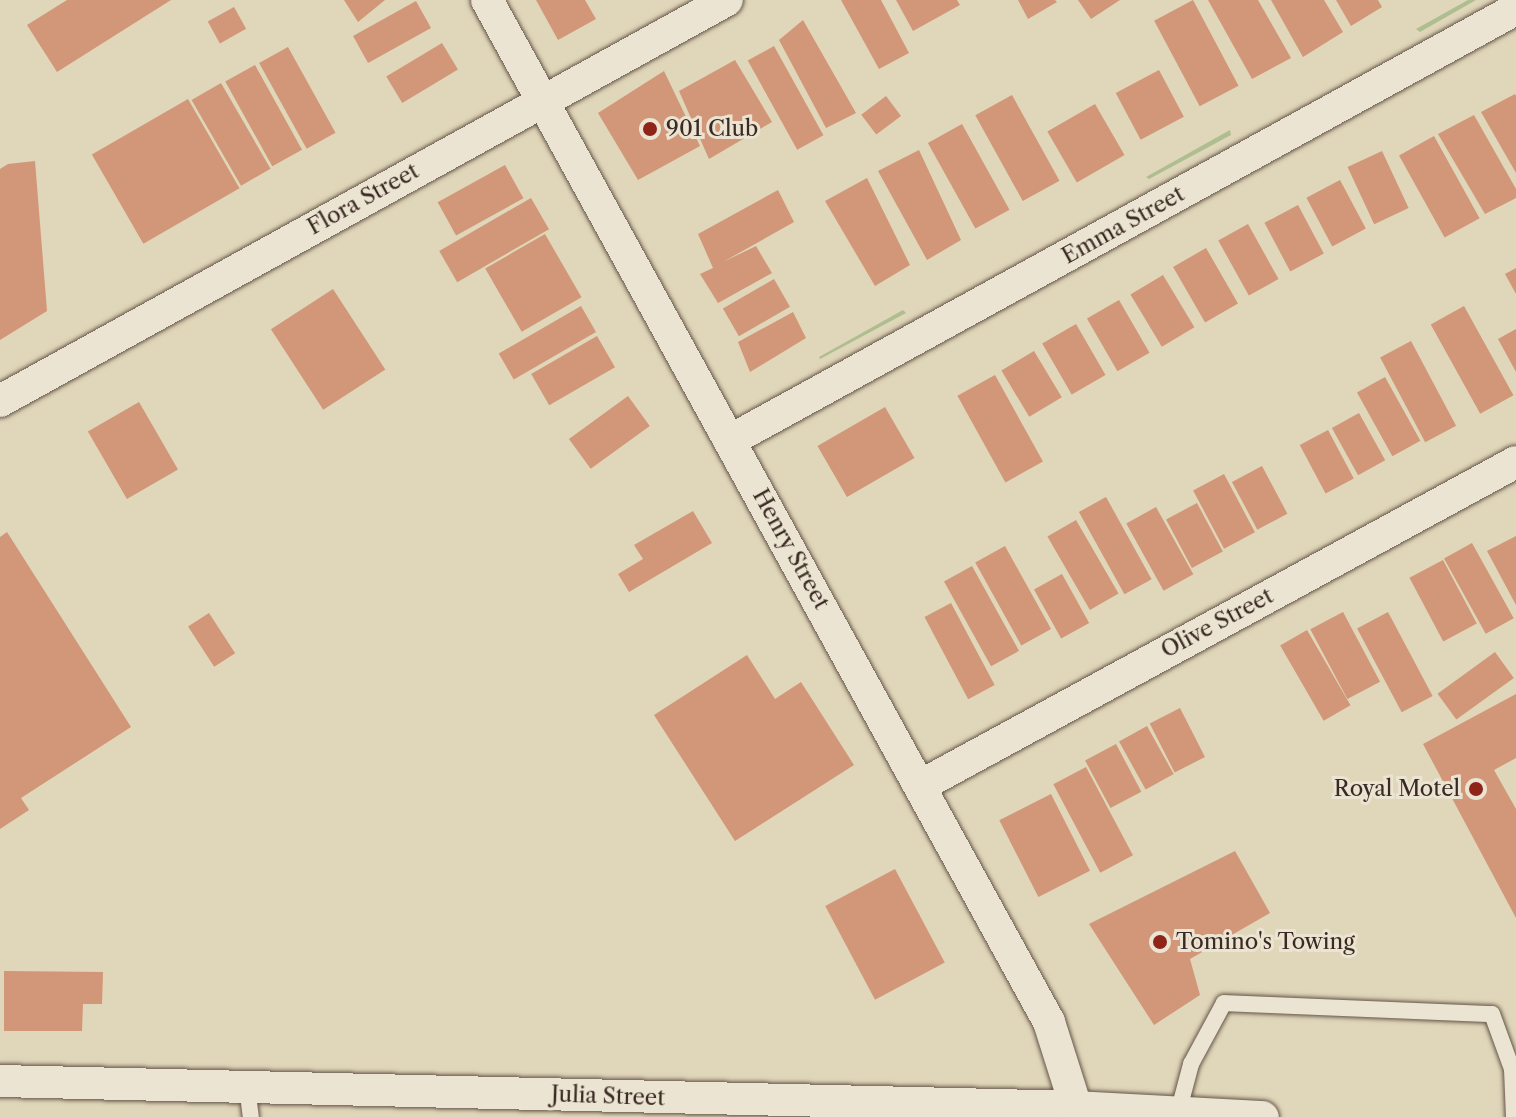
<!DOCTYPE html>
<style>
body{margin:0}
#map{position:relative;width:1516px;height:1117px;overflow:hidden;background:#e0d6b9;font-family:"Libre Caslon Text",serif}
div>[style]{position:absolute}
.green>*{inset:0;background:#afbe91}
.building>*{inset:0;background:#d19778;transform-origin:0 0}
.roads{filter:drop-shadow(0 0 2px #645548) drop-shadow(0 0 2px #645548)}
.lane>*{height:16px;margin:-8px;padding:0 8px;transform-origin:8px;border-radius:8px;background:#ebe4d2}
.street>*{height:32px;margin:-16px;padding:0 16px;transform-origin:16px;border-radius:16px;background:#ebe4d2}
.dots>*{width:22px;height:22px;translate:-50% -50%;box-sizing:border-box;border:4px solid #ebe4d2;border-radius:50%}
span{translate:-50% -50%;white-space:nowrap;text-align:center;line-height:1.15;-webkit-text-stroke:6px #ebe4d2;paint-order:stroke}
.poi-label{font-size:22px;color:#3a2a23}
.left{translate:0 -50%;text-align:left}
.right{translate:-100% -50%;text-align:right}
.street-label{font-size:22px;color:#3a2a23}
</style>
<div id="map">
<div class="green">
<i style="clip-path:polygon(1468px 0,1476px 0,1420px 32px,1416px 29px)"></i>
<i style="clip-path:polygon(1230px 130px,1231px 135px,1149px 179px,1146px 177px)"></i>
<i style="clip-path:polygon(903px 310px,906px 313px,820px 359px,819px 357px)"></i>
</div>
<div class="building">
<i style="clip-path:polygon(67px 0,171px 0,57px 72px,27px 25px)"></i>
<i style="clip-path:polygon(344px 0,385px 0,358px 22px)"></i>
<i style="clip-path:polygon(536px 0,585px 0,596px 19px,558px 40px)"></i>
<i style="clip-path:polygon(841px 0,881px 0,909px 53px,879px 69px)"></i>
<i style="clip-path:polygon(896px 0,957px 0,960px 5px,913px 31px)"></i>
<i style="clip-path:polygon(1018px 0,1055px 0,1057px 2px,1028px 19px)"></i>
<i style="clip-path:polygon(1078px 0,1120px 0,1091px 19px)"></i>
<i style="left:1193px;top:0;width:97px;height:44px;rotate:62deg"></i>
<i style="clip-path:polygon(1208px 0,1258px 0,1291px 58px,1252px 79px)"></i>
<i style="clip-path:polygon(1271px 0,1324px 0,1343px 32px,1303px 57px)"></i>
<i style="clip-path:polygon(1336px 0,1378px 0,1382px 7px,1351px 26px)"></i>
<i style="left:416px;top:1px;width:31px;height:72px;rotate:61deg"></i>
<i style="left:234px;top:7px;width:25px;height:30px;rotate:61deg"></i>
<i style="clip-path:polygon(803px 20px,856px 113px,826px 128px,779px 40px)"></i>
<i style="left:442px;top:43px;width:31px;height:65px;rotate:59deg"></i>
<i style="left:774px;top:46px;width:102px;height:30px;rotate:61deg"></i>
<i style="left:288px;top:47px;width:98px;height:33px;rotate:61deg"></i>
<i style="clip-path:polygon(735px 60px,772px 122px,709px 159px,679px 91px)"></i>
<i style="left:255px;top:65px;width:97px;height:34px;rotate:61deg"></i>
<i style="left:1159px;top:70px;width:53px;height:49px;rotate:62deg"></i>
<i style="clip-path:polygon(664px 71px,700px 146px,638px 180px,598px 113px)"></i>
<i style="left:221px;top:83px;width:99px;height:34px;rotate:60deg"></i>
<i style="clip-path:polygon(1515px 94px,1516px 96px,1516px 173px,1481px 112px)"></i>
<i style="left:1012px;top:95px;width:98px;height:42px;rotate:61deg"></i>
<i style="left:886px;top:96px;width:25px;height:31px;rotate:53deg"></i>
<i style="left:188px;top:99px;width:103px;height:111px;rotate:60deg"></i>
<i style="left:1095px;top:104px;width:59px;height:55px;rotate:60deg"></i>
<i style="clip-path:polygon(1474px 115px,1516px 189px,1516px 198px,1485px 214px,1438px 134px)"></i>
<i style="left:962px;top:124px;width:98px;height:39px;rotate:61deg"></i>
<i style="left:1434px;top:136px;width:94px;height:40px;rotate:61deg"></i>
<i style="clip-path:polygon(919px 150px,961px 240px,927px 260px,878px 171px)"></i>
<i style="left:1382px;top:151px;width:63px;height:38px;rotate:65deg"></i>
<i style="clip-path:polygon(35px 161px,47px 311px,0 340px,0 169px,8px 164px)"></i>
<i style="left:505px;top:165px;width:38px;height:77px;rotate:61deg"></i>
<i style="clip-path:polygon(867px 178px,910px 265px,875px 286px,825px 201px)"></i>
<i style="left:1340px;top:180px;width:55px;height:38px;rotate:62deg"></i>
<i style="clip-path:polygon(778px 190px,794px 222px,723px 262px,756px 246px,772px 273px,718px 303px,700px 274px,713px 268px,698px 234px)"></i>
<i style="left:531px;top:198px;width:36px;height:106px;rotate:60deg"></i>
<i style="left:1298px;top:205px;width:55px;height:38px;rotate:62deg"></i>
<i style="left:1248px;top:224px;width:63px;height:34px;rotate:61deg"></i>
<i style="left:545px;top:234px;width:73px;height:69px;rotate:60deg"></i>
<i style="left:1206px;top:248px;width:64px;height:38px;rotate:60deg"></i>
<i style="clip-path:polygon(1516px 268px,1516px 294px,1505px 274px)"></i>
<i style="left:1163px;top:275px;width:61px;height:38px;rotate:59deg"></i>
<i style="left:774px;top:279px;width:32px;height:59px;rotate:60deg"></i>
<i style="left:333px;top:289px;width:96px;height:74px;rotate:57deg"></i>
<i style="left:1119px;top:300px;width:61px;height:37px;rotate:60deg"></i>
<i style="left:581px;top:306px;width:30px;height:95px;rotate:60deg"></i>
<i style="left:1464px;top:306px;width:102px;height:38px;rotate:61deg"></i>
<i style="clip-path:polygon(793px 312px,806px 338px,750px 372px,738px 342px)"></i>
<i style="left:1076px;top:324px;width:59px;height:39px;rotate:60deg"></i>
<i style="clip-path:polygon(1516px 329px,1516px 372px,1498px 339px)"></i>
<i style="left:597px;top:336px;width:36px;height:76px;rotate:60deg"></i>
<i style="left:1411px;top:341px;width:96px;height:35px;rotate:62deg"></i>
<i style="left:1034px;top:351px;width:54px;height:38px;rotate:59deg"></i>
<i style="left:995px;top:375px;width:99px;height:43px;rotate:61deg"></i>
<i style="left:1385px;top:377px;width:73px;height:32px;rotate:61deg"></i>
<i style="left:628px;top:396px;width:37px;height:73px;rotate:54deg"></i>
<i style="left:139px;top:402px;width:78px;height:59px;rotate:60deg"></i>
<i style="left:885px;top:407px;width:59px;height:78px;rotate:60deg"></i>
<i style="left:1359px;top:413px;width:54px;height:31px;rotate:61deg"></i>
<i style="left:1328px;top:430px;width:55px;height:32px;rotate:62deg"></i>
<i style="left:1262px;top:466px;width:54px;height:34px;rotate:62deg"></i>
<i style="left:1224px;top:474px;width:66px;height:35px;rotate:62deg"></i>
<i style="left:1106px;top:497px;width:94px;height:31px;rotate:61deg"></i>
<i style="left:1197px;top:503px;width:55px;height:35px;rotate:62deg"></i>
<i style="left:1156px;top:507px;width:77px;height:34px;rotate:61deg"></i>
<i style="clip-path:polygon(693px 511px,712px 543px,629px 592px,618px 574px,643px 559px,634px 545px)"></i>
<i style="left:1076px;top:520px;width:85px;height:33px;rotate:60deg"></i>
<i style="clip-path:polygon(7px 532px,131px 727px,21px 798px,29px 810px,0 829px,0 537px)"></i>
<i style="clip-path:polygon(1516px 536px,1516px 605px,1487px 551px)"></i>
<i style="left:1472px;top:543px;width:86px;height:32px;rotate:61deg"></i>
<i style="left:1005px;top:546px;width:95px;height:34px;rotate:61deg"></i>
<i style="left:1443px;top:560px;width:72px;height:38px;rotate:62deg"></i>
<i style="left:972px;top:566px;width:97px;height:32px;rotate:61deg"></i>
<i style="left:1062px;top:574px;width:56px;height:32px;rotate:61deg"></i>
<i style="left:951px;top:603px;width:93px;height:30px;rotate:62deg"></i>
<i style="left:1343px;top:612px;width:79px;height:37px;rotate:62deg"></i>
<i style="left:1388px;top:612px;width:95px;height:35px;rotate:62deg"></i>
<i style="left:209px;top:613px;width:48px;height:25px;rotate:57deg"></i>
<i style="left:1307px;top:630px;width:87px;height:31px;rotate:60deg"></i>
<i style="left:1495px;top:652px;width:32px;height:71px;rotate:54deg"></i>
<i style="clip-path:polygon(747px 655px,775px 699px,801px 682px,854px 765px,735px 841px,654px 715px)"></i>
<i style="clip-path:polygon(1516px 694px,1516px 758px,1494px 770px,1516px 809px,1516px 918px,1423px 744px)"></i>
<i style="left:1180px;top:708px;width:55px;height:34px;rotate:63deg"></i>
<i style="left:1147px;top:726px;width:55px;height:32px;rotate:61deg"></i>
<i style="left:1116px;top:744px;width:54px;height:35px;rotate:62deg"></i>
<i style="left:1086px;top:767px;width:100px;height:37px;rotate:62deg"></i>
<i style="left:1051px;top:794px;width:86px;height:58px;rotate:63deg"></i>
<i style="clip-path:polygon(1235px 851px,1270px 913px,1190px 959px,1200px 995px,1154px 1025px,1089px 924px)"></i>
<i style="left:895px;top:869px;width:106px;height:79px;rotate:62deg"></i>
<i style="clip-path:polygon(4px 971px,103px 972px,102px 1004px,83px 1004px,82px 1031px,4px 1031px)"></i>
</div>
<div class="roads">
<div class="lane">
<i style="left:247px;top:1086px;width:31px;rotate:83deg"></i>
<i style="left:1178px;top:1113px;width:51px;rotate:-75.1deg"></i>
<i style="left:1191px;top:1064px;width:69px;rotate:-61.6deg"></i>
<i style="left:1224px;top:1003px;width:268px;rotate:2.4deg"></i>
<i style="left:1492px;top:1014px;width:59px;rotate:70deg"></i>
<i style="left:1512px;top:1069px;width:48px;rotate:87.6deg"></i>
</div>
<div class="street">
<i style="left:487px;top:0;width:1166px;rotate:61.19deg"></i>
<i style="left:1049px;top:1022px;width:89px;rotate:72.4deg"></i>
<i style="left:0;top:401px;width:830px;rotate:-28.88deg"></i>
<i style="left:731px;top:440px;width:896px;rotate:-28.77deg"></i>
<i style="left:920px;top:786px;width:678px;rotate:-28.53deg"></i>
<i style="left:0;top:1081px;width:1076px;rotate:1.38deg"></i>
<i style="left:1076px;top:1107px;width:187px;rotate:3.1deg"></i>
</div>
</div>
<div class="dots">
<i style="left:650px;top:129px;background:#8f2418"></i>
<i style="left:1476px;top:789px;background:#8f2418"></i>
<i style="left:1160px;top:942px;background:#8f2418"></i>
</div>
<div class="poi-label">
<span class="left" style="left:666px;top:129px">901 Club</span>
<span class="right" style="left:1460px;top:789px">Royal Motel</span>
<span class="left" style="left:1176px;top:942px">Tomino's Towing</span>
</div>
<div class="street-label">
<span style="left:363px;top:199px;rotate:-29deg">Flora Street</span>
<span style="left:1123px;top:225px;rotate:-29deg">Emma Street</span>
<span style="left:791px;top:549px;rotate:61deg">Henry Street</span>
<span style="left:1217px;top:623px;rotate:-28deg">Olive Street</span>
<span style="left:608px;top:1096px;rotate:2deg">Julia Street</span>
</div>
</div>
